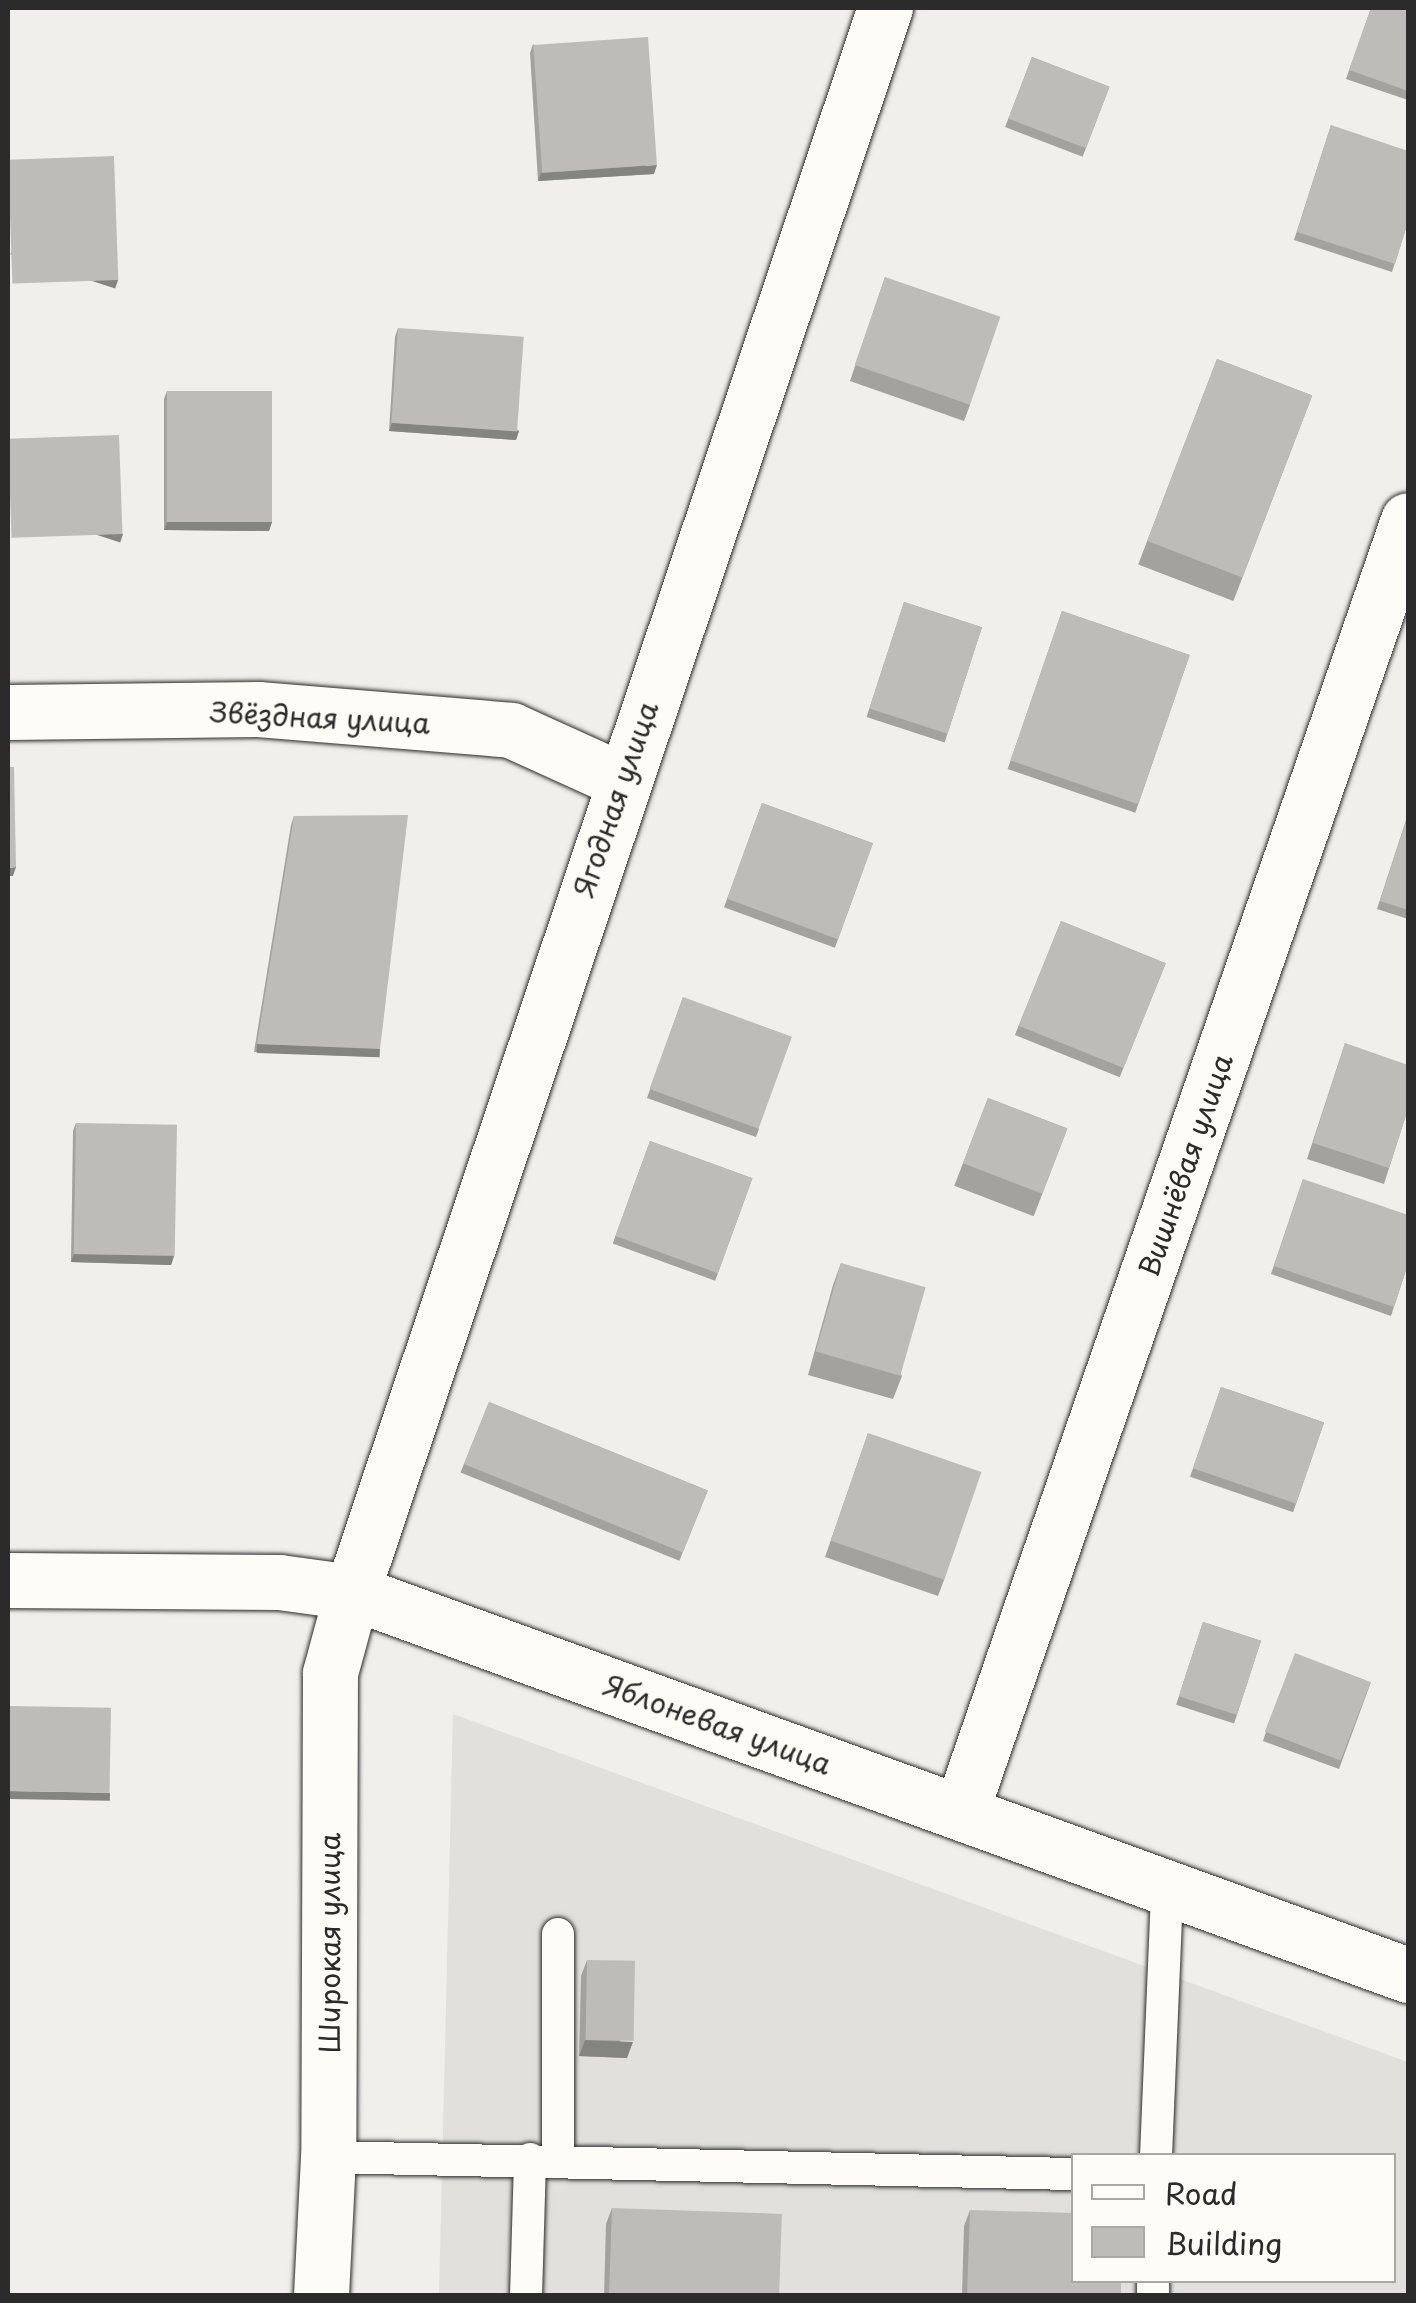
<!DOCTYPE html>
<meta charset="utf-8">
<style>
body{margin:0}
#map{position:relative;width:1416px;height:2303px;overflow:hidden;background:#f0efeb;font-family:"Playpen Sans",sans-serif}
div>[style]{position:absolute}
.built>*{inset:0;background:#e1e0dc}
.roads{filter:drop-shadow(0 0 2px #2b2b2b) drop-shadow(0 0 2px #2b2b2b)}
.service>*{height:32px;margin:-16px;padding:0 16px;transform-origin:16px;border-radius:16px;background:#fdfcf7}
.minor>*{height:55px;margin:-27.5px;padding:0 27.5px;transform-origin:27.5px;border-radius:27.5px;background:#fdfcf7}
.tertiary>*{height:55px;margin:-27.5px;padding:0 27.5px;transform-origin:27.5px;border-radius:27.5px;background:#fdfcf7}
.wall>*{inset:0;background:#a3a29e;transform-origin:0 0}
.shaded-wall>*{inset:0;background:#848481;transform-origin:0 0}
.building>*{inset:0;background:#bdbcb8;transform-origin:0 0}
span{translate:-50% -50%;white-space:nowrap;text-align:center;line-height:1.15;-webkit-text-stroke:10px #fdfcf7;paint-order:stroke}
.street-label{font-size:28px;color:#2b2b2b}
.frame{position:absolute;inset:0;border:10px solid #2b2b2b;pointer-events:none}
.legend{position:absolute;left:1071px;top:2153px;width:325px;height:130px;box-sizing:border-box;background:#fdfcf7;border:2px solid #a9a8a5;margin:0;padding:12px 18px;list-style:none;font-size:30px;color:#2b2b2b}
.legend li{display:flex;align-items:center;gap:20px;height:50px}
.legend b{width:50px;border:2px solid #a9a8a5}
</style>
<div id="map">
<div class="built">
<i style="clip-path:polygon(evenodd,453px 1714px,1408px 2062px,1408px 2295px,439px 2296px,453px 1714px,1074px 2156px,1394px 2156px,1394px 2280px,1074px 2280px,1074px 2156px)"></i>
</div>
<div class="roads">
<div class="service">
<i style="left:1156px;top:2156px;width:266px;rotate:-87.6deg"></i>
<i style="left:328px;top:2157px;width:746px;rotate:1.31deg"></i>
<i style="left:558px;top:2160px;width:226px;rotate:-90deg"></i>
<i style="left:526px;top:2296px;width:137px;rotate:-88.3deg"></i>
<i style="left:1153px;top:2296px;width:16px;rotate:-90deg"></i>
</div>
<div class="minor">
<i style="left:885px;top:8px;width:1671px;rotate:108.6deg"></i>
<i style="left:352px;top:1592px;width:1123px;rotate:19.94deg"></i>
<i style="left:8px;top:712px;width:250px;rotate:-0.7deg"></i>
<i style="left:258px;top:709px;width:254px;rotate:4.7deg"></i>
<i style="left:511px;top:730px;width:121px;rotate:24.4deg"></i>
<i style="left:961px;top:1811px;width:1366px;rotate:-70.9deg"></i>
</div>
<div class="tertiary">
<i style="left:8px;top:1580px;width:271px;rotate:0.4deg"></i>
<i style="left:279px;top:1582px;width:74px;rotate:7.8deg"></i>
<i style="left:352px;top:1592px;width:84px;rotate:105.2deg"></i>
<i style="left:330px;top:1673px;width:484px;rotate:90.2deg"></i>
<i style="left:328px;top:2157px;width:139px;rotate:92.9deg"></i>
</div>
</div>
<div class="wall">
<i style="clip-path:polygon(1371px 8px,1408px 8px,1408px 100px,1346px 79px)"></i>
<i style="clip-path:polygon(533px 44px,654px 174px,538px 181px,530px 53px)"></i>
<i style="left:1032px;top:57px;width:83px;height:75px;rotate:21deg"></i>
<i style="clip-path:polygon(1331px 125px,1408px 222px,1392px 272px,1294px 240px)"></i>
<i style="clip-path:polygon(885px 277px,970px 405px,964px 421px,850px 381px)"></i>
<i style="clip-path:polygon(398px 328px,519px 431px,516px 440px,389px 431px,395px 337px)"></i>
<i style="left:1217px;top:359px;width:102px;height:220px;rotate:21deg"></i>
<i style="clip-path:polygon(167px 391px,272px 522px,269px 531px,164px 530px,164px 399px)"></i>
<i style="left:904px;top:602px;width:82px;height:121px;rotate:18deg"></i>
<i style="left:1062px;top:611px;width:135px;height:167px;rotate:19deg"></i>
<i style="left:762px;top:803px;width:118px;height:111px;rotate:20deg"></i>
<i style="clip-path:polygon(1408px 814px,1408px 919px,1377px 909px)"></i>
<i style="clip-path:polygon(294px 816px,380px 1049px,377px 1057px,254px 1052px,291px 825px)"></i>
<i style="left:1061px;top:921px;width:113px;height:123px;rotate:22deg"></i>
<i style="clip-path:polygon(683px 997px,759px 1129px,756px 1137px,647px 1098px)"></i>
<i style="clip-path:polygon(1345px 1043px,1408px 1109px,1384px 1184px,1307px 1159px)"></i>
<i style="left:988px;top:1098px;width:85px;height:94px;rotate:21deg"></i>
<i style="clip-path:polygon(76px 1123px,174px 1256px,171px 1265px,71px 1262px,73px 1131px)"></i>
<i style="left:650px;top:1141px;width:109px;height:109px;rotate:20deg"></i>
<i style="clip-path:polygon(1303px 1179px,1408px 1264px,1391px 1316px,1271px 1274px)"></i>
<i style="clip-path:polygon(841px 1263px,902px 1376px,893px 1399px,808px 1375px,833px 1285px)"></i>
<i style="left:1221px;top:1387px;width:109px;height:95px;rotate:19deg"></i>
<i style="left:489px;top:1402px;width:236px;height:76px;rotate:22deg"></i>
<i style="clip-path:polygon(868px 1433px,944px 1580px,938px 1596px,825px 1557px)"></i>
<i style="left:1203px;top:1622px;width:61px;height:87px;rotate:18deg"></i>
<i style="clip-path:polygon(1371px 1682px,1339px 1769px,1263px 1741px,1266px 1732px)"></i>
<i style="clip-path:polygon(587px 1960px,627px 2058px,579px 2056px,581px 1976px)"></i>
<i style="clip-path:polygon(612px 2208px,780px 2296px,604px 2296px,606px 2224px)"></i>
<i style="clip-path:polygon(970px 2210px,1121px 2296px,962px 2296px,964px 2226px)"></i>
</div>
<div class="shaded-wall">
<i style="clip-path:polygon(657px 165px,654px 174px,538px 181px,541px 173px)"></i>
<i style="left:118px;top:280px;width:9px;height:110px;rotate:108deg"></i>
<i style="clip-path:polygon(392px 423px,519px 431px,516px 440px,389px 431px)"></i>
<i style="clip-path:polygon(167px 522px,272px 522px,269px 531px,164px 530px)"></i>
<i style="left:123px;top:534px;width:9px;height:115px;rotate:108deg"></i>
<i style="clip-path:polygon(16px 867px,13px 876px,8px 876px,8px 868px)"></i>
<i style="left:257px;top:1044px;width:123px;height:9px;rotate:2deg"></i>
<i style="clip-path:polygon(74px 1254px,174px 1256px,171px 1265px,71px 1262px)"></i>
<i style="left:8px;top:1791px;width:102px;height:8px;rotate:1deg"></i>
<i style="clip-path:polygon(585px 2040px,633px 2042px,627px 2058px,579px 2056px)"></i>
</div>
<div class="building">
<i style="clip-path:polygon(1371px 8px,1408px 8px,1408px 91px,1349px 70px)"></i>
<i style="left:648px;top:37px;width:128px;height:115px;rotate:86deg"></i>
<i style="left:1032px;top:57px;width:83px;height:66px;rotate:21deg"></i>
<i style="clip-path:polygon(1331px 125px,1408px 151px,1408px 222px,1395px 264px,1297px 232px)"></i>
<i style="left:114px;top:156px;width:124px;height:106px;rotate:88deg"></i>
<i style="left:885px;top:277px;width:122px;height:93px;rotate:19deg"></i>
<i style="left:398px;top:328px;width:126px;height:95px;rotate:4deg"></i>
<i style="left:1217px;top:359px;width:102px;height:195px;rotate:21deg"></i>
<i style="left:167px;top:391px;width:105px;height:131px"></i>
<i style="left:119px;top:435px;width:99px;height:111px;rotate:88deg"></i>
<i style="left:904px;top:602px;width:82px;height:112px;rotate:18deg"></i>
<i style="left:1062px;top:611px;width:135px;height:158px;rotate:19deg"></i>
<i style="clip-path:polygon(8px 767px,14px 767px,16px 867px,8px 868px)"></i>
<i style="left:762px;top:803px;width:118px;height:102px;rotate:20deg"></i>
<i style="clip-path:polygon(408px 815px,380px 1049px,257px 1044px,294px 816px)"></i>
<i style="clip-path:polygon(1408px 815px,1408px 910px,1380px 901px)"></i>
<i style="left:1061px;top:921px;width:113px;height:113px;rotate:22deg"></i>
<i style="left:683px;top:997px;width:116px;height:98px;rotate:20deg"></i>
<i style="clip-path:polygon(1345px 1043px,1408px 1065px,1408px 1109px,1389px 1168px,1313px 1143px)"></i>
<i style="left:988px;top:1098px;width:85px;height:70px;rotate:21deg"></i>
<i style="left:76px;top:1123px;width:101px;height:131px;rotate:1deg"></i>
<i style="left:650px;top:1141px;width:109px;height:101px;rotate:20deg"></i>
<i style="clip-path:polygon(1303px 1179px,1408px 1215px,1408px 1264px,1394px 1307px,1274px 1266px)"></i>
<i style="left:8px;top:1258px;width:2px;height:103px"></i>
<i style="left:841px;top:1263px;width:88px;height:92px;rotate:16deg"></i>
<i style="left:1221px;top:1387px;width:109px;height:86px;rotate:19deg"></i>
<i style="left:489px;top:1402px;width:236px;height:67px;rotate:22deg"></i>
<i style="left:868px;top:1433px;width:120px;height:114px;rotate:19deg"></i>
<i style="left:1203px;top:1622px;width:61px;height:78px;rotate:18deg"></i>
<i style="left:1295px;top:1653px;width:81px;height:84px;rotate:21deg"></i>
<i style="left:8px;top:1706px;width:103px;height:85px;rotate:1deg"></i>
<i style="left:587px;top:1960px;width:48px;height:80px;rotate:1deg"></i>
<i style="left:612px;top:2208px;width:170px;height:88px;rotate:2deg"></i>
<i style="clip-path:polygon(970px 2210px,1074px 2213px,1074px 2280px,1121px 2280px,1121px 2296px,967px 2296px)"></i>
</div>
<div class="street-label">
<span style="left:320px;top:717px;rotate:3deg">Звёздная улица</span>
<span style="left:615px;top:799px;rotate:-71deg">Ягодная улица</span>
<span style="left:1185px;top:1165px;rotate:-71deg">Вишнёвая улица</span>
<span style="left:718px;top:1724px;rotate:20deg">Яблоневая улица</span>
<span style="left:329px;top:1943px;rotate:-90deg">Широкая улица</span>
</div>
<div class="frame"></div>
<ul class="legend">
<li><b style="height:12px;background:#fdfcf7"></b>Road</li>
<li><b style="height:28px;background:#bdbcb8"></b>Building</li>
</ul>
</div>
